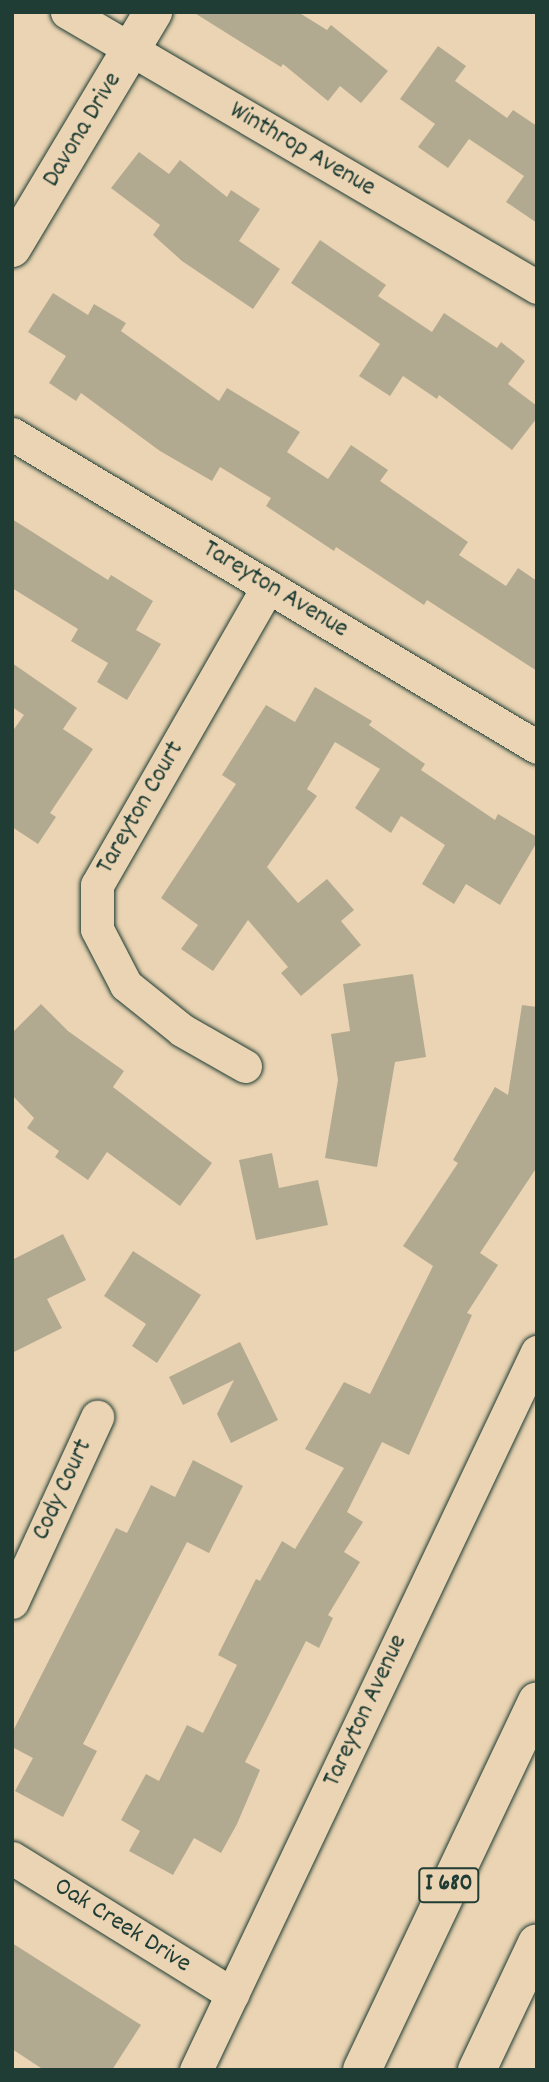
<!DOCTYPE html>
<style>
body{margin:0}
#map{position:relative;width:549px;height:2082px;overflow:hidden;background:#ebd4b3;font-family:Dekko,sans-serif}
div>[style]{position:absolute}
.building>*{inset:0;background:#b2aa90}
.roads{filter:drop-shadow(0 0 2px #1f3d34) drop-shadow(0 0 2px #1f3d34)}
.minor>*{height:33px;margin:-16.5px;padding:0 16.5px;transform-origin:16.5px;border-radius:16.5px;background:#ebd4b3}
.tertiary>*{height:38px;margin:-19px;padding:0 19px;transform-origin:19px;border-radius:19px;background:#ebd4b3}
.motorway>*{height:38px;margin:-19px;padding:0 19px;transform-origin:19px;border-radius:19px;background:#ebd4b3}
span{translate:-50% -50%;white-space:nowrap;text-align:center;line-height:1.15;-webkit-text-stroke:5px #ebd4b3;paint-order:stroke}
.shield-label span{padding:2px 5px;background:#ebd4b3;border:2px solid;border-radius:5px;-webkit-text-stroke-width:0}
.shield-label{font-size:24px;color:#1f3d34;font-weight:700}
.street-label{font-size:26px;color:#1f3d34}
.frame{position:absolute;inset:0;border:14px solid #1f3d34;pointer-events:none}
</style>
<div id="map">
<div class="building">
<i style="clip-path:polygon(193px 12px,298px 12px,327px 30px,331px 25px,388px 71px,361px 103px,340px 86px,328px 101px,283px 64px,281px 67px)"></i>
<i style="clip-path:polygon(438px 46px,466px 66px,455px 81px,507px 118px,513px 110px,537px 126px,537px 223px,506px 202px,524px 176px,469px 139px,448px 168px,418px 147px,435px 124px,400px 99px)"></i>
<i style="clip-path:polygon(139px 152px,169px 174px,180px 160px,227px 197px,231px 190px,260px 209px,239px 241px,280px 269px,253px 309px,182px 261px,153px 235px,160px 225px,111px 188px)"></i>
<i style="clip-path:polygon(320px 240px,386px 285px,378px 296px,432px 332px,444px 313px,497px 348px,501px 342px,525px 361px,508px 384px,537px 406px,537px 418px,512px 450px,439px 395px,437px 399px,403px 376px,390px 396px,359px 376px,380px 344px,291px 283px)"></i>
<i style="clip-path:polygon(53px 293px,88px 315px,94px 304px,126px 323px,121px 331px,219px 401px,227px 388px,300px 432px,287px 452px,328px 479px,351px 445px,388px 470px,380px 481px,468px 542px,459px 555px,506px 586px,518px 568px,537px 581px,537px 671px,427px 600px,424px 605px,336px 547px,334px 551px,266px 506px,271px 498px,220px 467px,212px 481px,160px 451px,81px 393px,76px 401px,49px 383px,66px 356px,28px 332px)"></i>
<i style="clip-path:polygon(12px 519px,108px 580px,111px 575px,153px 601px,136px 630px,161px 644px,127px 700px,97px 682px,108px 663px,71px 641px,78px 629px,12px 588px)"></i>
<i style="clip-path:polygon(12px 663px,77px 708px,63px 729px,93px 749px,50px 813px,56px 817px,38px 844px,12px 827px,12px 732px,24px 715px,12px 707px)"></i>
<i style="clip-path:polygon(315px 687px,372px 721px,369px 725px,425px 764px,421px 770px,495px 820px,498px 814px,537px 837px,537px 842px,500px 905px,466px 884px,454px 904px,422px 884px,445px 845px,401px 816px,391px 833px,355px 808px,380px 769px,335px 742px,307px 789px,317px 796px,267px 867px,298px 903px,327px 879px,354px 910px,341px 921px,361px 945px,301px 996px,281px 973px,288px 967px,248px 920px,213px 971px,181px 949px,198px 925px,161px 898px,236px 784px,222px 775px,266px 705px,295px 722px)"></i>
<i style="clip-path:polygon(413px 974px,426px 1057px,395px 1062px,377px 1167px,325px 1158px,338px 1080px,331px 1034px,350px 1031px,343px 984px)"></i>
<i style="clip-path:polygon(41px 1004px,68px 1031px,124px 1071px,113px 1087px,212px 1163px,180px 1206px,107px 1152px,88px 1180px,55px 1157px,59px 1151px,27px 1128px,34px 1118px,12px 1095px,12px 1033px)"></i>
<i style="clip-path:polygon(522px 1005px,537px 1007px,537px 1167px,480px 1253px,498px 1265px,467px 1313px,472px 1315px,409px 1455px,382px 1442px,347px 1512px,363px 1522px,344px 1552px,360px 1562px,328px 1615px,333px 1618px,319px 1648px,306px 1641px,245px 1762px,260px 1770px,237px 1824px,221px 1853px,194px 1838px,173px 1875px,129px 1851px,140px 1831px,121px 1820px,146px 1774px,159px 1781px,187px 1725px,203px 1733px,237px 1665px,218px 1655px,256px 1579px,260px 1581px,282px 1541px,295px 1549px,344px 1468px,305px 1449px,344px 1382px,370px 1394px,433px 1266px,403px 1246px,458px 1163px,453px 1160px,495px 1087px,508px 1095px)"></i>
<i style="clip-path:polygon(272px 1153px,279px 1188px,318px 1180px,328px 1225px,256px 1240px,239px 1160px)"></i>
<i style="clip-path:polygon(63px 1234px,86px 1280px,47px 1299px,62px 1328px,12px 1353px,12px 1260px)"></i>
<i style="clip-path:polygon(133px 1251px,201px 1295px,157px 1363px,132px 1346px,146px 1324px,104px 1296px)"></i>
<i style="clip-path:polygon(240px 1342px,278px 1420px,231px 1443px,217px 1414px,234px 1380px,183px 1405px,169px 1377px)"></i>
<i style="clip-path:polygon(193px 1460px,243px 1486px,209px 1553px,187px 1542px,83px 1744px,97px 1751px,63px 1817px,15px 1791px,33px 1758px,12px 1747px,12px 1733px,116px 1528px,127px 1533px,151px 1485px,175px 1497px)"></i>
<i style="clip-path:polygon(12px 1943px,141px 2025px,112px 2070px,44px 2070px,12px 2049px)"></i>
</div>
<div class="roads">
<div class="minor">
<i style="left:67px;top:12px;width:545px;rotate:30.33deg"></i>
<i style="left:12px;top:434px;width:611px;rotate:30.8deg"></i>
<i style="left:245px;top:1066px;width:73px;rotate:-150.3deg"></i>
<i style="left:182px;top:1030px;width:72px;rotate:-141.2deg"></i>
<i style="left:126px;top:985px;width:63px;rotate:-117.4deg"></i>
<i style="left:97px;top:929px;width:44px;rotate:-90deg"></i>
<i style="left:97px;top:885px;width:344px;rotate:-60.2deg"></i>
<i style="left:12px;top:1602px;width:204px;rotate:-65.3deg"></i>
<i style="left:12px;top:1858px;width:259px;rotate:31.7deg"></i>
<i style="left:196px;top:2070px;width:795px;rotate:-64.6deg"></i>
</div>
<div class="tertiary">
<i style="left:12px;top:248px;width:275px;rotate:-59.1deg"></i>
</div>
<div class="motorway">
<i style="left:362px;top:2070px;width:408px;rotate:-64.6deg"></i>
<i style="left:477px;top:2070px;width:140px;rotate:-64.7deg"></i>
</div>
</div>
<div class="shield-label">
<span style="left:449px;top:1885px">I 680</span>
</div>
<div class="street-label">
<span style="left:83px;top:130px;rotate:-59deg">Davona Drive</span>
<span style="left:302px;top:150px;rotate:30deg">Winthrop Avenue</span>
<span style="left:275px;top:590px;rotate:31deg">Tareyton Avenue</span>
<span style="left:141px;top:808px;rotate:-60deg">Tareyton Court</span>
<span style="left:63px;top:1490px;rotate:-65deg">Cody Court</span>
<span style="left:366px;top:1711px;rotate:-65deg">Tareyton Avenue</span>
<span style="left:122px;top:1926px;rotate:32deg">Oak Creek Drive</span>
</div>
<div class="frame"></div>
</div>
